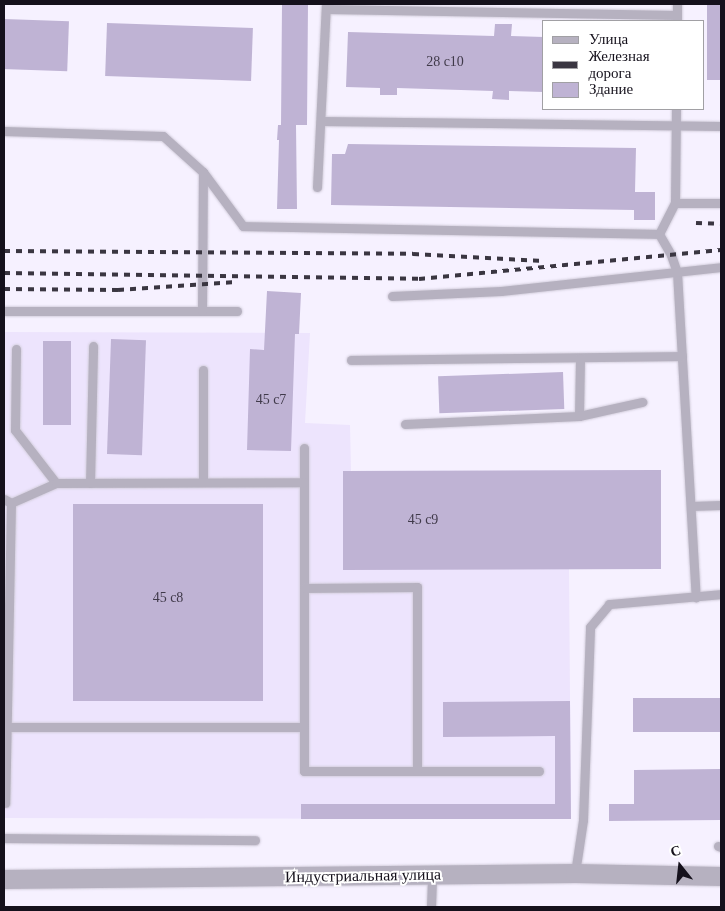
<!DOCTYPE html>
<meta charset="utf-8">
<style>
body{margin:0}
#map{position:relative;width:725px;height:911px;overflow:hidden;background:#f6f1ff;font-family:"Times New Roman",serif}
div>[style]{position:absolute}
.built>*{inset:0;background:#ede4fd}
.building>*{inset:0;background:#bfb3d4;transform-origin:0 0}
.roads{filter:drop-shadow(0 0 1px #d2cddb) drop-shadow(0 0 1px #d2cddb)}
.service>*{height:9px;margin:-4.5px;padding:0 4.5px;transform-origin:4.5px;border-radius:4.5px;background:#b6b1c0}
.minor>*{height:19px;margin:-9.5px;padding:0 9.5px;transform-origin:9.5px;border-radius:9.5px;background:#b6b1c0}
.rail>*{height:4px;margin-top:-2px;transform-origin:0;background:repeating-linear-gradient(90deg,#3a3641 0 6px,transparent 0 12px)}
span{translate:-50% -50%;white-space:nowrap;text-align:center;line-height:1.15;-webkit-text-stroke:4px #fff;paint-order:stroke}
.number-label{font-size:14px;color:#403a4a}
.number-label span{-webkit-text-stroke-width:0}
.street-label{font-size:16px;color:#15111c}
.frame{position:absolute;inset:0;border:5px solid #15111c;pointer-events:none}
.legend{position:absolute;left:542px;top:20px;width:162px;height:90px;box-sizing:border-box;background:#fff;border:1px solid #a1a0a4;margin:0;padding:6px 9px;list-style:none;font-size:15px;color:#15111c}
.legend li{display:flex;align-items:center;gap:10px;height:25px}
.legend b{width:25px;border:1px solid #a1a0a4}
.north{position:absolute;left:655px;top:841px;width:50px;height:50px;-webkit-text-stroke:4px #fff;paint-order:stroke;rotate:344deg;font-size:14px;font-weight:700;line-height:20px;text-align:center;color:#15111c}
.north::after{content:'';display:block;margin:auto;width:18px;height:22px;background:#15111c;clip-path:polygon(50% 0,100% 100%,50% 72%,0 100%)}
</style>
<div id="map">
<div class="built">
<i style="clip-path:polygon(4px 332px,310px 333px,305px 423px,350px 425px,351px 471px,661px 470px,661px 569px,569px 569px,571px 819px,4px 818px)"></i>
</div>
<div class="building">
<i style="clip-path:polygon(282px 4px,308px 4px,307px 125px,296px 125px,297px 209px,277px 209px,279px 140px,277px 140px,278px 125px,281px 125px)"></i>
<i style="left:707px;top:4px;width:14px;height:76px"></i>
<i style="left:4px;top:19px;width:65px;height:50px;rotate:2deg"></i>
<i style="left:107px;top:23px;width:146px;height:53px;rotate:2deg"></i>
<i style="clip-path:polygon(495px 24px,512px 24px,511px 36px,544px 37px,544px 92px,509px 91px,509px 100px,492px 99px,493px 91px,397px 88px,397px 95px,380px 95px,380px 88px,346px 87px,348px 32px,494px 36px)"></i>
<i style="clip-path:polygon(348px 144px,636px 148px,635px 192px,655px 192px,655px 220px,634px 220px,634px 210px,331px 205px,332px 154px,345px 154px)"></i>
<i style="clip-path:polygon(267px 291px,301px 293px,299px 334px,295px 334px,291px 451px,247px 450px,250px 349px,264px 350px)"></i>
<i style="left:111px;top:339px;width:35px;height:115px;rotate:2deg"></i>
<i style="left:43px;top:341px;width:28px;height:84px"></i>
<i style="left:563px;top:372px;width:37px;height:125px;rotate:88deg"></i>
<i style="clip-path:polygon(654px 470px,661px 470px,661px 569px,343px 570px,343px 471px)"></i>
<i style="left:73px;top:504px;width:190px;height:197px"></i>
<i style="left:721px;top:698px;width:34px;height:88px;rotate:90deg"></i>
<i style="clip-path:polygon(570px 701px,571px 819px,301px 819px,301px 804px,555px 804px,555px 736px,443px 737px,443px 702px)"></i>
<i style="clip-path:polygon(721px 769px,721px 820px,609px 821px,609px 804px,634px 804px,634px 770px)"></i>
</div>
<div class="roads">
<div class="service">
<i style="left:327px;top:9px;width:350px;rotate:1deg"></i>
<i style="left:677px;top:21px;width:17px;rotate:-90deg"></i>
<i style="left:321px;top:121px;width:400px;rotate:0.7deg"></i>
<i style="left:4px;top:131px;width:159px;rotate:1.8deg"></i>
<i style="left:163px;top:136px;width:54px;rotate:42deg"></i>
<i style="left:203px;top:172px;width:67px;rotate:53.5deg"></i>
<i style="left:243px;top:226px;width:416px;rotate:1.1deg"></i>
<i style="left:659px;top:234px;width:35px;rotate:-63deg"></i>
<i style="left:675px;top:203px;width:94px;rotate:-89.4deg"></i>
<i style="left:317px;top:187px;width:181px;rotate:-87.2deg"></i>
<i style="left:675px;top:203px;width:46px"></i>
<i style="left:659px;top:234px;width:24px;rotate:60deg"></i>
<i style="left:671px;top:255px;width:18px;rotate:71deg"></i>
<i style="left:677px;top:272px;width:326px;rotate:86.7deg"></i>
<i style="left:392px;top:296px;width:109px;rotate:-2.6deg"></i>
<i style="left:501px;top:291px;width:221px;rotate:-6.2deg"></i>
<i style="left:4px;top:311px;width:233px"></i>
<i style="left:202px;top:311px;width:139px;rotate:-89.6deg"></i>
<i style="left:16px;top:349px;width:81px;rotate:90.7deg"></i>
<i style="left:15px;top:430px;width:67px;rotate:52.3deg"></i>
<i style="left:351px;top:360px;width:331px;rotate:-0.7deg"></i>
<i style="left:203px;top:370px;width:112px;rotate:90deg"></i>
<i style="left:579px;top:416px;width:58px;rotate:-89deg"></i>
<i style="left:405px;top:424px;width:174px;rotate:-2.6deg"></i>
<i style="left:579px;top:416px;width:65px;rotate:-12.5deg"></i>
<i style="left:304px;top:448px;width:323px;rotate:90deg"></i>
<i style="left:304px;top:771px;width:235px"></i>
<i style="left:90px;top:483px;width:137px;rotate:-88.7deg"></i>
<i style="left:4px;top:499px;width:8px;rotate:30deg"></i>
<i style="left:11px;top:503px;width:300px;rotate:91.1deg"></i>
<i style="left:11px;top:503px;width:49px;rotate:-24deg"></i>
<i style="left:56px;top:483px;width:248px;rotate:-0.2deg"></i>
<i style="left:691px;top:506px;width:30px;rotate:-2deg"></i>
<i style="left:304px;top:588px;width:113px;rotate:-0.5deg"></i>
<i style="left:417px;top:587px;width:184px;rotate:90deg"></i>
<i style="left:4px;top:727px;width:300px"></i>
<i style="left:4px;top:838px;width:251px;rotate:0.5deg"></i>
<i style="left:718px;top:846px;width:3px;rotate:18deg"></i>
<i style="left:575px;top:873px;width:54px;rotate:-81.4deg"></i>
<i style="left:583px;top:820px;width:193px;rotate:-87.9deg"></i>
<i style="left:590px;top:627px;width:30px;rotate:-50deg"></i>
<i style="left:609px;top:604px;width:112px;rotate:-5.1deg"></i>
<i style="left:431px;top:907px;width:32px;rotate:-88deg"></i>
</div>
<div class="minor">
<i style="left:4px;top:879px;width:571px;rotate:-0.6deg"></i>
<i style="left:575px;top:873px;width:146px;rotate:1.2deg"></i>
</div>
</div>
<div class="rail">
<i style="left:696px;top:223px;width:25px;rotate:2deg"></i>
<i style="left:4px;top:251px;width:409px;rotate:0.4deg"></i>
<i style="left:413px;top:254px;width:131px;rotate:3.1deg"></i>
<i style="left:4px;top:273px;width:415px;rotate:0.8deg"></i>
<i style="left:419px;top:279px;width:303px;rotate:-5.5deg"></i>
<i style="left:4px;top:289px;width:114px;rotate:0.5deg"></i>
<i style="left:118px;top:290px;width:118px;rotate:-3.9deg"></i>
</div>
<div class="number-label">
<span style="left:445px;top:62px">28 с10</span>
<span style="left:271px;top:400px">45 с7</span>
<span style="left:423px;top:520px">45 с9</span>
<span style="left:168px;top:598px">45 с8</span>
</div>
<div class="street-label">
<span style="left:363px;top:876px;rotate:-1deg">Индустриальная улица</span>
</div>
<div class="frame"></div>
<ul class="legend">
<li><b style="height:6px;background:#b6b1c0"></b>Улица</li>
<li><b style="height:6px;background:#3a3641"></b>Железная дорога</li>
<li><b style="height:14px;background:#bfb3d4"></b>Здание</li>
</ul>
<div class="north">С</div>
</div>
